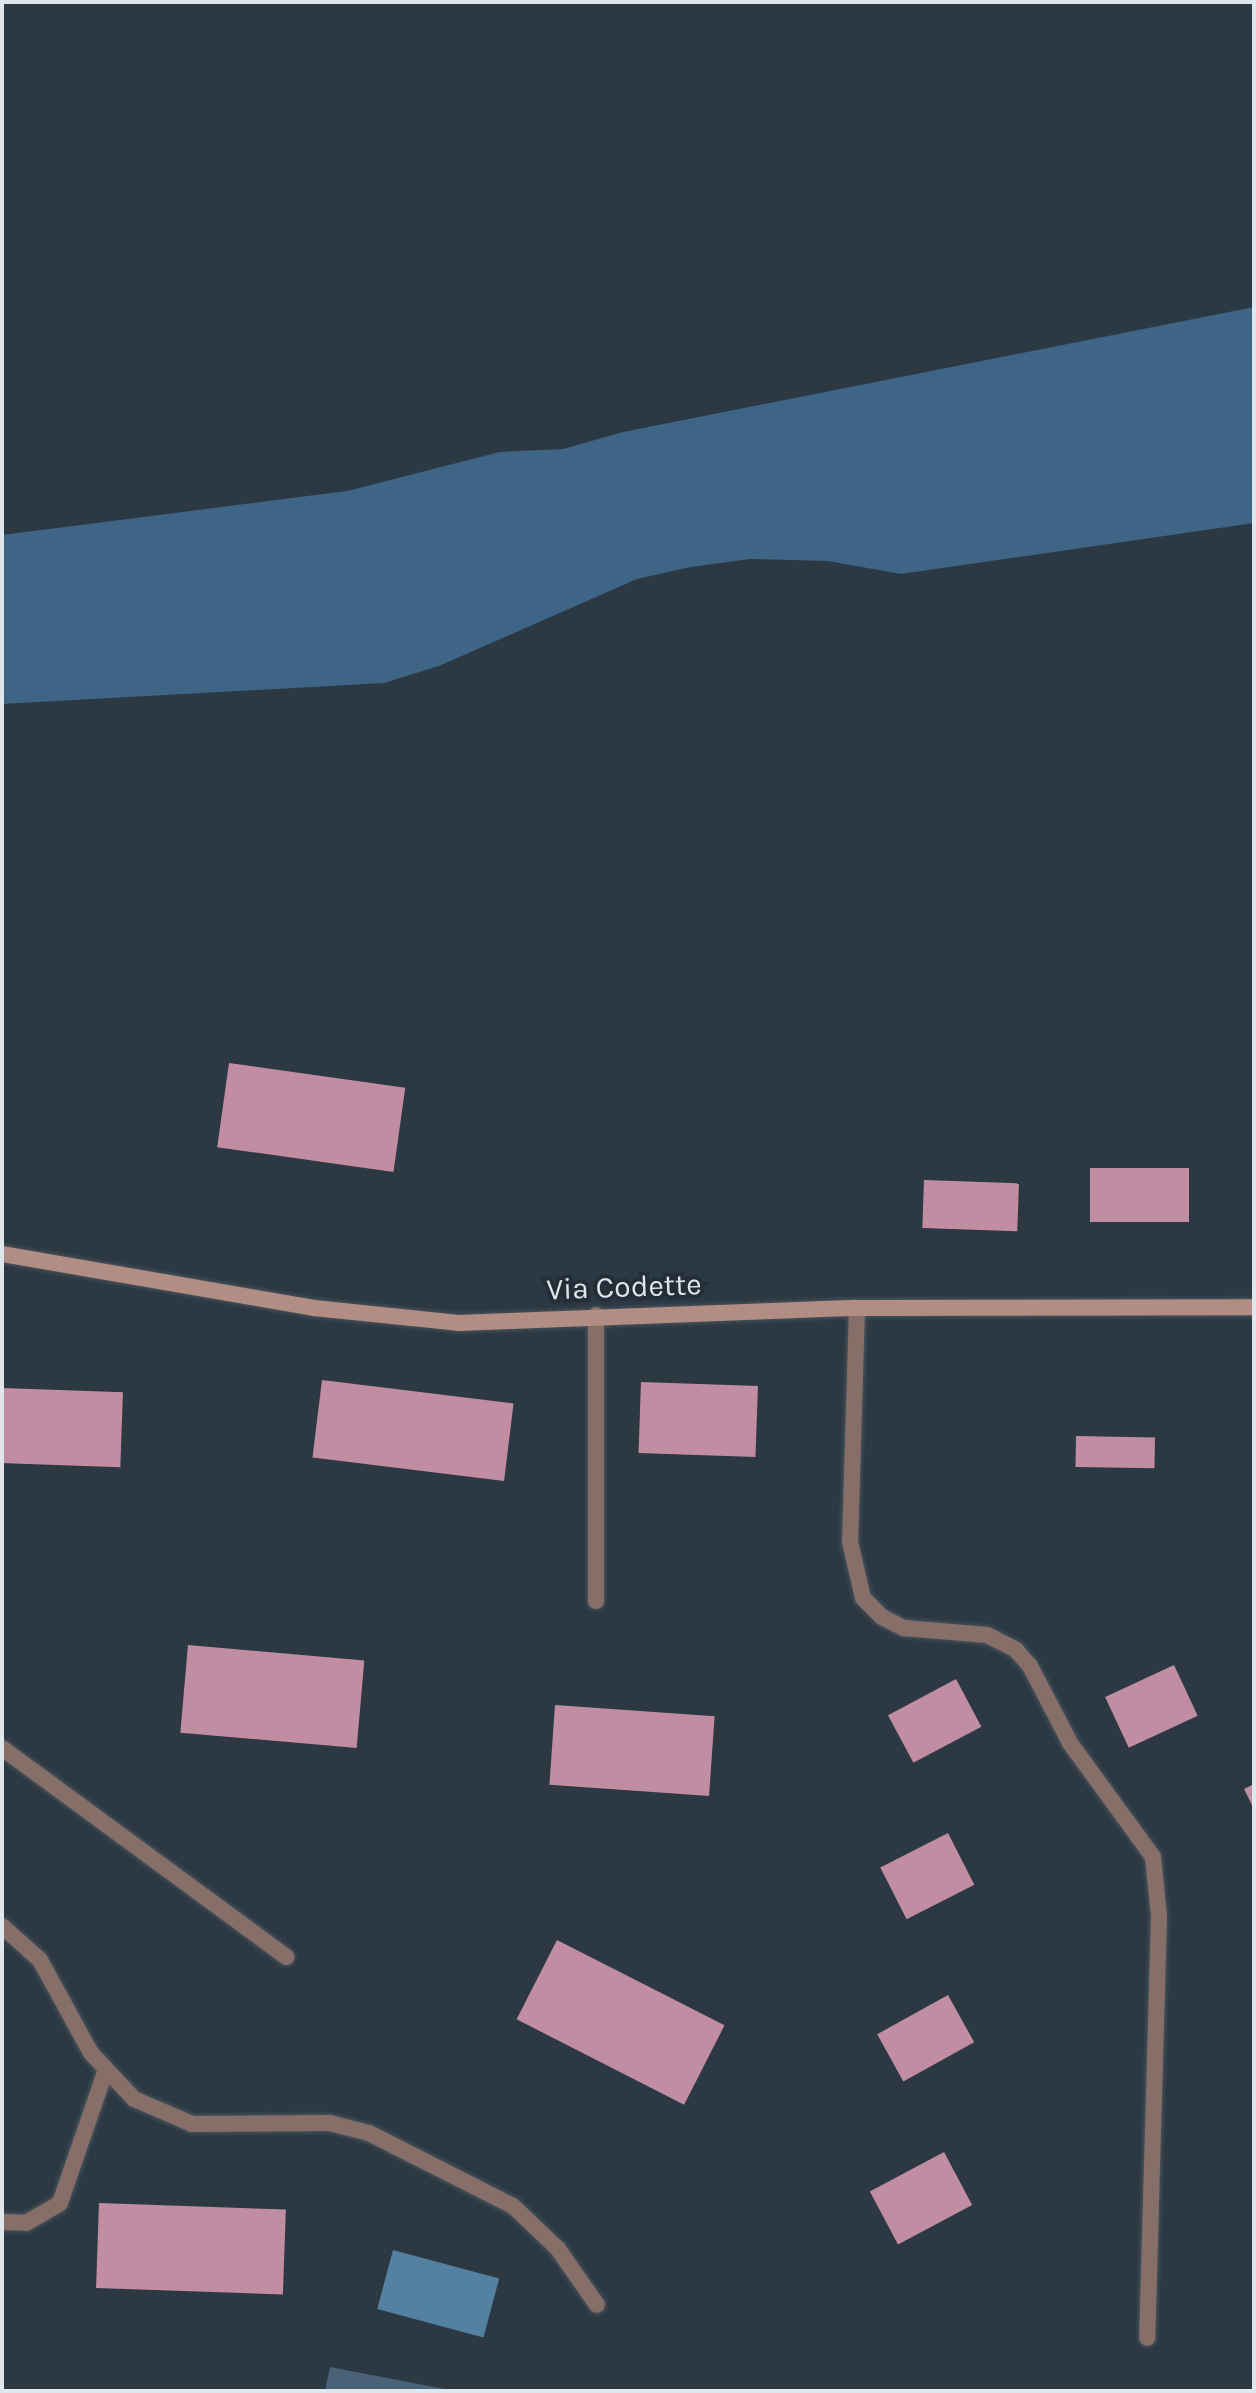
<!DOCTYPE html>
<style>
body{margin:0}
#map{position:relative;width:1256px;height:2393px;overflow:hidden;background:#2c3842;font-family:Karla,sans-serif}
div>[style]{position:absolute}
.green>*{inset:0;background:#4a6278}
.forest>*{inset:0;background:#3e6486}
.water>*{inset:0;background:#5481a1;transform-origin:0 0}
.building>*{inset:0;background:#c18da2;transform-origin:0 0}
.roads{filter:drop-shadow(0 0 2px #49545d) drop-shadow(0 0 2px #49545d)}
.lane>*{height:16px;margin:-8px;padding:0 8px;transform-origin:8px;border-radius:8px;background:#866f68}
.street>*{height:16px;margin:-8px;padding:0 8px;transform-origin:8px;border-radius:8px;background:#866f68}
.secondary>*{height:16px;margin:-8px;padding:0 8px;transform-origin:8px;border-radius:8px;background:#b28d83}
span{translate:-50% -50%;white-space:nowrap;text-align:center;line-height:1.15;-webkit-text-stroke:8px #232e38;paint-order:stroke}
.street-label{font-size:30px;color:#dfe7ed}
.frame{position:absolute;inset:0;border:4px solid #dfe7ed;pointer-events:none}
</style>
<div id="map">
<div class="green">
<i style="clip-path:polygon(330px 2367px,455px 2391px,325px 2391px)"></i>
</div>
<div class="forest">
<i style="clip-path:polygon(1254px 307px,1254px 523px,901px 574px,828px 561px,750px 559px,691px 567px,637px 579px,439px 666px,384px 683px,2px 704px,2px 535px,347px 491px,500px 452px,563px 449px,623px 432px)"></i>
</div>
<div class="water">
<i style="left:393px;top:2250px;width:110px;height:61px;rotate:15deg"></i>
</div>
<div class="building">
<i style="left:229px;top:1063px;width:178px;height:85px;rotate:8deg"></i>
<i style="left:1090px;top:1168px;width:99px;height:54px"></i>
<i style="left:924px;top:1180px;width:95px;height:48px;rotate:2deg"></i>
<i style="left:322px;top:1380px;width:193px;height:78px;rotate:7deg"></i>
<i style="left:641px;top:1382px;width:117px;height:71px;rotate:2deg"></i>
<i style="left:2px;top:1388px;width:121px;height:75px;rotate:2deg"></i>
<i style="left:1076px;top:1436px;width:79px;height:31px;rotate:1deg"></i>
<i style="left:188px;top:1645px;width:177px;height:88px;rotate:5deg"></i>
<i style="left:1174px;top:1665px;width:56px;height:76px;rotate:65deg"></i>
<i style="left:956px;top:1679px;width:54px;height:77px;rotate:62deg"></i>
<i style="left:555px;top:1705px;width:160px;height:80px;rotate:4deg"></i>
<i style="clip-path:polygon(1254px 1784px,1254px 1809px,1244px 1789px)"></i>
<i style="left:948px;top:1833px;width:58px;height:76px;rotate:63deg"></i>
<i style="left:557px;top:1940px;width:188px;height:89px;rotate:27deg"></i>
<i style="left:948px;top:1995px;width:54px;height:81px;rotate:61deg"></i>
<i style="left:944px;top:2152px;width:60px;height:84px;rotate:62deg"></i>
<i style="left:99px;top:2203px;width:187px;height:85px;rotate:2deg"></i>
</div>
<div class="roads">
<div class="lane">
<i style="left:857px;top:1308px;width:234px;rotate:91.7deg"></i>
<i style="left:850px;top:1542px;width:57px;rotate:76.9deg"></i>
<i style="left:863px;top:1598px;width:27px;rotate:45deg"></i>
<i style="left:882px;top:1617px;width:25px;rotate:27deg"></i>
<i style="left:904px;top:1628px;width:83px;rotate:4.8deg"></i>
<i style="left:987px;top:1635px;width:33px;rotate:27deg"></i>
<i style="left:1016px;top:1650px;width:21px;rotate:49deg"></i>
<i style="left:1030px;top:1666px;width:87px;rotate:62.5deg"></i>
<i style="left:1070px;top:1743px;width:141px;rotate:53.9deg"></i>
<i style="left:1153px;top:1857px;width:59px;rotate:84.2deg"></i>
<i style="left:1159px;top:1916px;width:422px;rotate:91.6deg"></i>
<i style="left:596px;top:1601px;width:286px;rotate:-90deg"></i>
<i style="left:2px;top:2222px;width:24px;rotate:2deg"></i>
<i style="left:26px;top:2223px;width:39px;rotate:-30deg"></i>
<i style="left:60px;top:2203px;width:139px;rotate:-71deg"></i>
</div>
<div class="street">
<i style="left:2px;top:1748px;width:353px;rotate:36.3deg"></i>
<i style="left:2px;top:1926px;width:51px;rotate:41.8deg"></i>
<i style="left:40px;top:1960px;width:106px;rotate:61.3deg"></i>
<i style="left:91px;top:2053px;width:63px;rotate:46.9deg"></i>
<i style="left:134px;top:2099px;width:63px;rotate:23.3deg"></i>
<i style="left:192px;top:2124px;width:138px;rotate:-0.4deg"></i>
<i style="left:330px;top:2123px;width:40px;rotate:14.4deg"></i>
<i style="left:369px;top:2133px;width:161px;rotate:26.9deg"></i>
<i style="left:513px;top:2206px;width:62px;rotate:43.7deg"></i>
<i style="left:558px;top:2249px;width:68px;rotate:55.1deg"></i>
</div>
<div class="secondary">
<i style="left:2px;top:1254px;width:317px;rotate:9.8deg"></i>
<i style="left:314px;top:1308px;width:145px;rotate:5.9deg"></i>
<i style="left:458px;top:1323px;width:399px;rotate:-2.2deg"></i>
<i style="left:857px;top:1308px;width:397px;rotate:-0.1deg"></i>
</div>
</div>
<div class="street-label">
<span style="left:624px;top:1287px;rotate:-2deg">Via Codette</span>
</div>
<div class="frame"></div>
</div>
